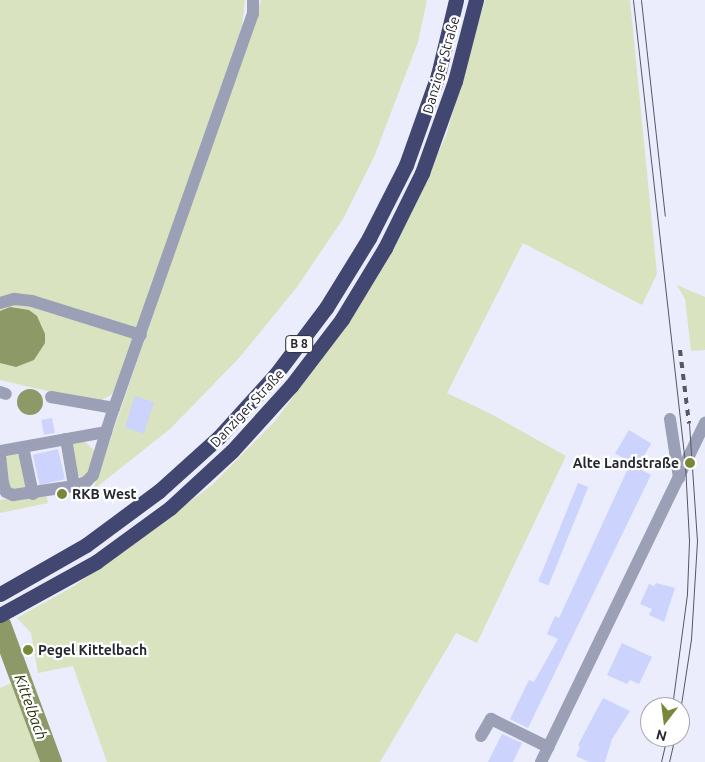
<!DOCTYPE html>
<meta charset="utf-8">
<style>
body{margin:0}
#map{position:relative;width:705px;height:762px;overflow:hidden;background:#ebedfc;font-family:Ubuntu,sans-serif}
div>[style]{position:absolute}
.green>*{inset:0;background:#d9e3bf}
.water>*{inset:0;background:#8d9a67}
.round{border-radius:50%}
.river>*{height:21px;margin:-10.5px;padding:0 10.5px;transform-origin:10.5px;border-radius:10.5px;background:#8d9a67}
.building>*{inset:0;background:#ccd3fd;transform-origin:0 0}
.minor>*{height:12px;margin:-6px;padding:0 6px;transform-origin:6px;border-radius:6px;background:#9ca0b6}
.highway>*{height:15px;margin:-7.5px;padding:0 7.5px;transform-origin:7.5px;border-radius:7.5px;background:#424772}
.tram>*{height:1px;margin:-0.5px;padding:0 0.5px;transform-origin:0.5px;border-radius:0.5px;background:#555761}
.rail>*{height:4px;margin-top:-2px;transform-origin:0;background:repeating-linear-gradient(90deg,#555761 0 6px,transparent 0 12px)}
.dots>*{width:14px;height:14px;translate:-50% -50%;box-sizing:border-box;border:2px solid #fff;border-radius:50%}
span{translate:-50% -50%;white-space:nowrap;text-align:center;line-height:1.15;-webkit-text-stroke:4.5px #fff;paint-order:stroke}
.shield-label span{padding:1px 4px;background:#fff;border:1px solid;border-radius:4px;-webkit-text-stroke-width:0}
.shield-label{font-size:12px;color:#262831;font-weight:700}
.street-label{font-size:14px;color:#262831}
.poi-label{font-size:14px;color:#262831;font-weight:700}
.right{translate:-100% -50%;text-align:right}
.left{translate:0 -50%;text-align:left}
.water-label{font-size:15px;color:#2b330b;font-style:italic}
.north{position:absolute;left:640px;top:697px;width:50px;height:50px;box-sizing:border-box;background:#fff;border:1px solid #a8a9ad;border-radius:50%;rotate:195deg;font-size:14px;font-weight:700;line-height:20px;text-align:center;color:#262831}
.north::after{content:'';display:block;margin:auto;width:18px;height:22px;background:#778838;clip-path:polygon(50% 0,100% 100%,50% 72%,0 100%)}
</style>
<div id="map">
<div class="green">
<i style="clip-path:polygon(0 0,245px 0,242px 26px,118px 385px,111px 395px,100px 401px,82px 399px,0 380px)"></i>
<i style="clip-path:polygon(261px 0,427px 0,418px 42px,374px 157px,343px 219px,297px 287px,239px 358px,170px 429px,93px 490px)"></i>
<i style="clip-path:polygon(485px 0,630px 0,657px 274px,642px 305px,523px 243px,447px 393px,493px 415px,566px 456px,477px 643px,456px 633px,380px 762px,107px 762px,73px 666px,38px 673px,31px 633px,17px 618px,74px 586px,212px 485px,275px 421px,334px 342px,393px 250px,446px 136px)"></i>
<i style="clip-path:polygon(677px 285px,705px 297px,705px 350px,691px 351px,685px 299px)"></i>
<i style="clip-path:polygon(84px 441px,95px 451px,86px 477px,81px 477px,76px 474px,72px 444px)"></i>
<i style="clip-path:polygon(16px 454px,22px 456px,29px 490px,9px 488px,6px 457px)"></i>
<i style="clip-path:polygon(46px 492px,48px 503px,0 513px,0 500px)"></i>
<i style="clip-path:polygon(18px 681px,47px 762px,0 762px,0 688px)"></i>
</div>
<div class="water">
<i style="clip-path:polygon(10px 307px,29px 310px,37px 316px,45px 334px,45px 343px,34px 360px,16px 367px,0 363px,0 311px)"></i>
<i class="round" style="left:17px;top:389px;width:26px;height:26px"></i>
</div>
<div class="river">
<i style="left:0;top:624px;width:147px;rotate:69.7deg"></i>
</div>
<div class="building">
<i style="left:135px;top:396px;width:20px;height:33px;rotate:18deg"></i>
<i style="left:52px;top:418px;width:15px;height:11px;rotate:79deg"></i>
<i style="left:629px;top:430px;width:26px;height:27px;rotate:31deg"></i>
<i style="left:58px;top:449px;width:31px;height:26px;rotate:77deg"></i>
<i style="clip-path:polygon(630px 464px,651px 475px,528px 728px,510px 719px,529px 680px,534px 682px,558px 639px,547px 634px,555px 616px,559px 618px)"></i>
<i style="left:578px;top:483px;width:11px;height:106px;rotate:22deg"></i>
<i style="clip-path:polygon(656px 583px,675px 588px,664px 622px,649px 615px,652px 609px,640px 604px,649px 584px,654px 586px)"></i>
<i style="clip-path:polygon(622px 643px,652px 657px,639px 684px,630px 680px,627px 684px,607px 675px)"></i>
<i style="clip-path:polygon(603px 698px,630px 711px,612px 739px,605px 762px,589px 762px,576px 756px,580px 747px,578px 745px)"></i>
<i style="clip-path:polygon(502px 734px,522px 743px,513px 762px,488px 762px)"></i>
</div>
<div class="minor">
<i style="left:0;top:303px;width:15px;rotate:-16deg"></i>
<i style="left:14px;top:299px;width:18px;rotate:6deg"></i>
<i style="left:32px;top:301px;width:114px;rotate:17.3deg"></i>
<i style="left:0;top:392px;width:6px;rotate:18deg"></i>
<i style="left:51px;top:397px;width:64px;rotate:9.9deg"></i>
<i style="left:114px;top:408px;width:418px;rotate:-70.6deg"></i>
<i style="left:253px;top:14px;width:14px;rotate:-90deg"></i>
<i style="left:670px;top:419px;width:60px;rotate:81.3deg"></i>
<i style="left:66px;top:439px;width:48px;rotate:80.3deg"></i>
<i style="left:23px;top:447px;width:48px;rotate:78deg"></i>
<i style="left:0;top:451px;width:108px;rotate:-10.2deg"></i>
<i style="left:106px;top:432px;width:25px;rotate:-72deg"></i>
<i style="left:0;top:455px;width:28px;rotate:84deg"></i>
<i style="left:3px;top:483px;width:9px;rotate:72deg"></i>
<i style="left:6px;top:492px;width:8px;rotate:23deg"></i>
<i style="left:13px;top:495px;width:62px;rotate:-8.4deg"></i>
<i style="left:74px;top:486px;width:13px;rotate:-18deg"></i>
<i style="left:86px;top:482px;width:10px;rotate:-45deg"></i>
<i style="left:93px;top:475px;width:45px;rotate:-73.2deg"></i>
<i style="left:481px;top:736px;width:20px;rotate:-60deg"></i>
<i style="left:491px;top:719px;width:64px;rotate:26.2deg"></i>
<i style="left:541px;top:762px;width:377px;rotate:-64.2deg"></i>
</div>
<div class="highway">
<i style="left:0;top:594px;width:99px;rotate:-29.7deg"></i>
<i style="left:86px;top:545px;width:91px;rotate:-36.5deg"></i>
<i style="left:159px;top:491px;width:81px;rotate:-42deg"></i>
<i style="left:219px;top:437px;width:85px;rotate:-47.9deg"></i>
<i style="left:276px;top:374px;width:83px;rotate:-52.9deg"></i>
<i style="left:326px;top:308px;width:82px;rotate:-58.4deg"></i>
<i style="left:369px;top:238px;width:82px;rotate:-63.1deg"></i>
<i style="left:406px;top:165px;width:96px;rotate:-70.4deg"></i>
<i style="left:438px;top:75px;width:77px;rotate:-76.5deg"></i>
<i style="left:0;top:615px;width:110px;rotate:-28.9deg"></i>
<i style="left:96px;top:562px;width:92px;rotate:-36.1deg"></i>
<i style="left:170px;top:508px;width:84px;rotate:-42.6deg"></i>
<i style="left:232px;top:451px;width:88px;rotate:-47.8deg"></i>
<i style="left:291px;top:386px;width:84px;rotate:-52.7deg"></i>
<i style="left:342px;top:319px;width:83px;rotate:-58.8deg"></i>
<i style="left:385px;top:248px;width:84px;rotate:-63.7deg"></i>
<i style="left:422px;top:173px;width:98px;rotate:-70.3deg"></i>
<i style="left:455px;top:81px;width:84px;rotate:-75.5deg"></i>
</div>
<div class="tram">
<i style="left:633px;top:0;width:467px;rotate:83.6deg"></i>
<i style="left:685px;top:464px;width:77px;rotate:87deg"></i>
<i style="left:689px;top:541px;width:53px;rotate:92.2deg"></i>
<i style="left:687px;top:594px;width:114px;rotate:97.6deg"></i>
<i style="left:641px;top:0;width:217px;rotate:83.7deg"></i>
<i style="left:680px;top:711px;width:73px;rotate:-81.3deg"></i>
<i style="left:691px;top:639px;width:98px;rotate:-86.5deg"></i>
<i style="left:697px;top:541px;width:118px;rotate:-93.9deg"></i>
<i style="left:661px;top:762px;width:26px;rotate:-77deg"></i>
<i style="left:669px;top:762px;width:26px;rotate:-77deg"></i>
</div>
<div class="rail">
<i style="left:680px;top:350px;width:74px;rotate:83deg"></i>
</div>
<div class="dots">
<i style="left:690px;top:463px;background:#778838"></i>
<i style="left:62px;top:494px;background:#778838"></i>
<i style="left:28px;top:650px;background:#778838"></i>
</div>
<div class="shield-label">
<span style="left:299px;top:344px">B 8</span>
</div>
<div class="street-label">
<span style="left:441px;top:65px;rotate:-74deg">Danziger Straße</span>
<span style="left:247px;top:408px;rotate:-47deg">Danziger Straße</span>
</div>
<div class="poi-label">
<span class="right" style="left:679px;top:463px">Alte Landstraße</span>
<span class="left" style="left:72px;top:494px">RKB West</span>
<span class="left" style="left:38px;top:650px">Pegel Kittelbach</span>
</div>
<div class="water-label">
<span style="left:31px;top:707px;rotate:70deg">Kittelbach</span>
</div>
<div class="north">N</div>
</div>
